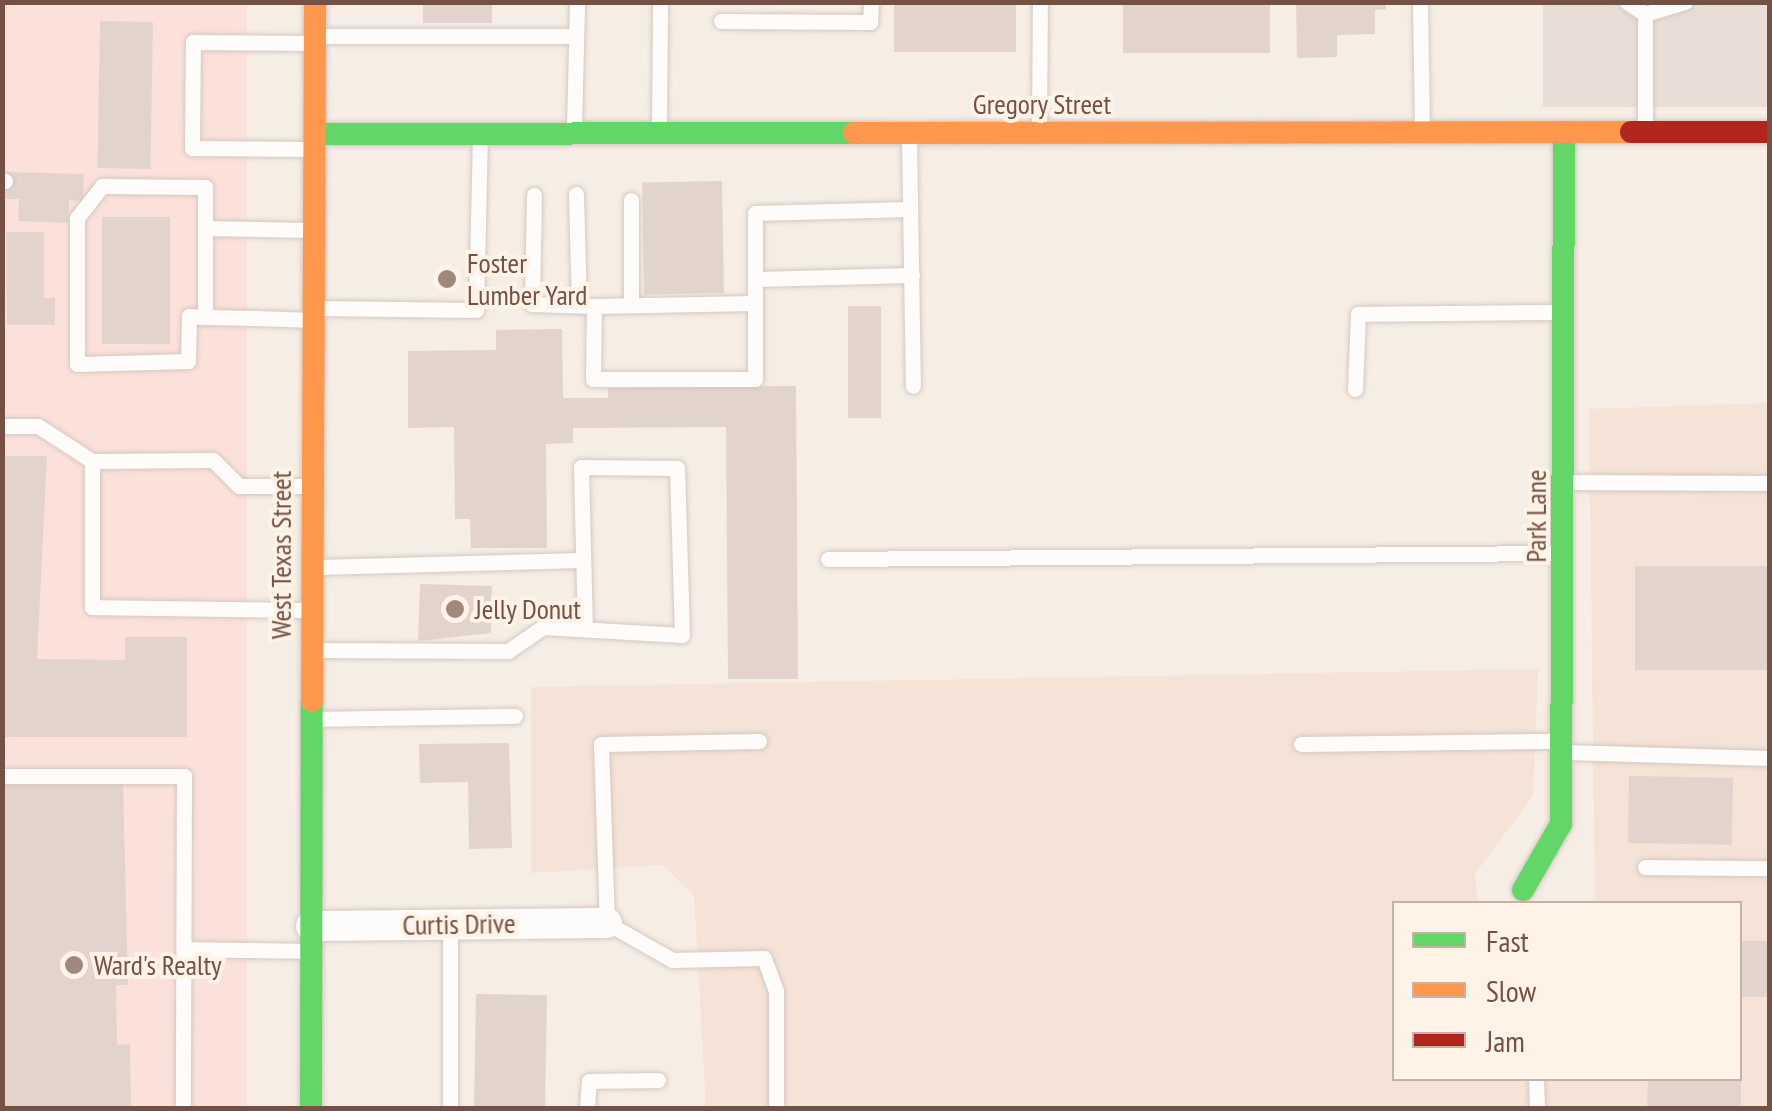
<!DOCTYPE html>
<style>
body{margin:0}
#map{position:relative;width:1772px;height:1111px;overflow:hidden;background:#f6ede5;font-family:"PT Sans Narrow",sans-serif}
div>[style]{position:absolute}
.residential>*{inset:0;background:#f4e3d6}
.commercial>*{inset:0;background:#fbe1da;transform-origin:0 0}
.industrial>*{inset:0;background:#e9ddd7;transform-origin:0 0}
.building>*{inset:0;background:#e2d4cd;transform-origin:0 0}
.roads{filter:drop-shadow(0 0 2px #d5c8c1) drop-shadow(0 0 2px #d5c8c1)}
.lane>*{height:15px;margin:-7.5px;padding:0 7.5px;transform-origin:7.5px;border-radius:7.5px;background:#fefcfb}
.street>*{height:30px;margin:-15px;padding:0 15px;transform-origin:15px;border-radius:15px;background:#fefcfb}
.fast>*{height:22px;margin:-11px;padding:0 11px;transform-origin:11px;border-radius:11px;background:#63d668}
.slow>*{height:22px;margin:-11px;padding:0 11px;transform-origin:11px;border-radius:11px;background:#ff974d}
.jam>*{height:22px;margin:-11px;padding:0 11px;transform-origin:11px;border-radius:11px;background:#b3261e}
.dots>*{width:28px;height:28px;translate:-50% -50%;box-sizing:border-box;border:5px solid #fff2e6;border-radius:50%}
span{translate:-50% -50%;white-space:nowrap;text-align:center;line-height:1.15;-webkit-text-stroke:8px #fff2e6;paint-order:stroke}
.street-label{font-size:28px;color:#745045}
.poi-label{font-size:28px;color:#745045}
.left{translate:0 -50%;text-align:left}
.frame{position:absolute;inset:0;border:5px solid #745045;pointer-events:none}
.legend{position:absolute;left:1392px;top:901px;width:350px;height:180px;box-sizing:border-box;background:#fff2e6;border:2px solid #c7b1a6;margin:0;padding:12px 18px;list-style:none;font-size:30px;color:#745045}
.legend li{display:flex;align-items:center;gap:20px;height:50px}
.legend b{width:50px;border:2px solid #c7b1a6}
</style>
<div id="map">
<div class="residential">
<i style="clip-path:polygon(1769px 403px,1769px 1108px,706px 1108px,694px 895px,663px 865px,531px 873px,531px 687px,1538px 669px,1533px 796px,1475px 874px,1478px 903px,1394px 904px,1394px 1078px,1740px 1078px,1740px 904px,1595px 903px,1589px 409px)"></i>
</div>
<div class="commercial">
<i style="left:2px;top:3px;width:245px;height:1105px"></i>
</div>
<div class="industrial">
<i style="left:1543px;top:3px;width:226px;height:104px"></i>
</div>
<div class="building">
<i style="left:423px;top:2px;width:69px;height:21px"></i>
<i style="left:894px;top:2px;width:122px;height:50px"></i>
<i style="left:1123px;top:2px;width:147px;height:51px"></i>
<i style="clip-path:polygon(1296px 2px,1386px 2px,1386px 9px,1375px 10px,1375px 34px,1337px 35px,1337px 57px,1297px 58px)"></i>
<i style="left:100px;top:21px;width:53px;height:147px;rotate:1deg"></i>
<i style="clip-path:polygon(5px 172px,84px 174px,83px 201px,69px 200px,68px 223px,18px 221px,19px 199px,4px 199px)"></i>
<i style="left:722px;top:181px;width:112px;height:80px;rotate:89deg"></i>
<i style="left:102px;top:217px;width:68px;height:127px"></i>
<i style="clip-path:polygon(6px 232px,44px 232px,44px 298px,55px 298px,55px 325px,7px 325px)"></i>
<i style="left:848px;top:306px;width:33px;height:112px"></i>
<i style="clip-path:polygon(562px 329px,563px 398px,608px 398px,608px 388px,796px 386px,798px 679px,728px 679px,726px 427px,573px 428px,573px 443px,546px 444px,547px 548px,471px 548px,470px 519px,455px 519px,454px 427px,408px 428px,408px 351px,496px 350px,496px 330px)"></i>
<i style="clip-path:polygon(2px 456px,47px 456px,37px 659px,125px 660px,125px 637px,187px 637px,187px 737px,2px 737px)"></i>
<i style="left:1770px;top:566px;width:104px;height:135px;rotate:90deg"></i>
<i style="clip-path:polygon(420px 584px,492px 586px,491px 633px,418px 641px)"></i>
<i style="clip-path:polygon(509px 743px,512px 848px,469px 849px,468px 782px,420px 783px,419px 744px)"></i>
<i style="left:1629px;top:776px;width:104px;height:67px;rotate:1deg"></i>
<i style="clip-path:polygon(123px 782px,128px 985px,116px 985px,117px 1045px,130px 1044px,131px 1108px,2px 1108px,2px 783px)"></i>
<i style="left:1740px;top:941px;width:30px;height:56px"></i>
<i style="left:476px;top:994px;width:71px;height:114px;rotate:1deg"></i>
<i style="clip-path:polygon(1648px 1078px,1741px 1078px,1741px 1105px,1753px 1108px,1647px 1108px)"></i>
</div>
<div class="roads">
<div class="lane">
<i style="left:1420px;top:2px;width:126px;rotate:89.1deg"></i>
<i style="left:1627px;top:2px;width:22px;rotate:34deg"></i>
<i style="left:1645px;top:14px;width:42px;rotate:-16.7deg"></i>
<i style="left:721px;top:21px;width:149px;rotate:0.4deg"></i>
<i style="left:870px;top:22px;width:20px;rotate:-87deg"></i>
<i style="left:319px;top:36px;width:257px"></i>
<i style="left:574px;top:128px;width:126px;rotate:-88.6deg"></i>
<i style="left:659px;top:128px;width:126px;rotate:-89.5deg"></i>
<i style="left:1039px;top:130px;width:128px;rotate:-89.6deg"></i>
<i style="left:1645px;top:130px;width:116px;rotate:-90deg"></i>
<i style="left:909px;top:138px;width:248px;rotate:89.1deg"></i>
<i style="left:310px;top:149px;width:118px;rotate:-179.5deg"></i>
<i style="left:192px;top:148px;width:106px;rotate:-89.5deg"></i>
<i style="left:193px;top:42px;width:118px;rotate:0.5deg"></i>
<i style="left:2px;top:181px;width:3px"></i>
<i style="left:576px;top:194px;width:111px;rotate:88.5deg"></i>
<i style="left:534px;top:195px;width:109px;rotate:91.1deg"></i>
<i style="left:532px;top:304px;width:62px;rotate:1.8deg"></i>
<i style="left:205px;top:228px;width:106px;rotate:1.1deg"></i>
<i style="left:755px;top:279px;width:66px;rotate:-90deg"></i>
<i style="left:755px;top:213px;width:155px;rotate:-1.5deg"></i>
<i style="left:755px;top:303px;width:161px;rotate:178.9deg"></i>
<i style="left:594px;top:306px;width:73px;rotate:90.8deg"></i>
<i style="left:593px;top:379px;width:162px"></i>
<i style="left:755px;top:379px;width:100px;rotate:-90deg"></i>
<i style="left:755px;top:279px;width:157px;rotate:-1.5deg"></i>
<i style="left:631px;top:305px;width:105px;rotate:-90deg"></i>
<i style="left:317px;top:308px;width:159px;rotate:0.7deg"></i>
<i style="left:476px;top:310px;width:173px;rotate:-88.7deg"></i>
<i style="left:205px;top:317px;width:130px;rotate:-90deg"></i>
<i style="left:205px;top:187px;width:103px;rotate:-179.4deg"></i>
<i style="left:102px;top:186px;width:41px;rotate:128deg"></i>
<i style="left:77px;top:218px;width:146px;rotate:90deg"></i>
<i style="left:77px;top:364px;width:111px;rotate:-1.5deg"></i>
<i style="left:188px;top:361px;width:45px;rotate:-88.7deg"></i>
<i style="left:189px;top:316px;width:16px;rotate:4deg"></i>
<i style="left:205px;top:317px;width:50px;rotate:1.1deg"></i>
<i style="left:255px;top:318px;width:58px;rotate:2deg"></i>
<i style="left:1355px;top:389px;width:75px;rotate:-87.7deg"></i>
<i style="left:1358px;top:314px;width:203px;rotate:-0.6deg"></i>
<i style="left:2px;top:426px;width:36px"></i>
<i style="left:38px;top:426px;width:64px;rotate:32.9deg"></i>
<i style="left:92px;top:461px;width:146px;rotate:90deg"></i>
<i style="left:92px;top:607px;width:219px;rotate:0.8deg"></i>
<i style="left:92px;top:461px;width:121px;rotate:-0.5deg"></i>
<i style="left:213px;top:460px;width:37px;rotate:45deg"></i>
<i style="left:239px;top:486px;width:72px"></i>
<i style="left:1566px;top:482px;width:204px;rotate:0.3deg"></i>
<i style="left:828px;top:559px;width:730px;rotate:-0.47deg"></i>
<i style="left:317px;top:567px;width:266px;rotate:-1.5deg"></i>
<i style="left:315px;top:650px;width:193px;rotate:0.3deg"></i>
<i style="left:508px;top:651px;width:42px;rotate:-34.4deg"></i>
<i style="left:543px;top:627px;width:139px;rotate:3.3deg"></i>
<i style="left:682px;top:635px;width:167px;rotate:-91.7deg"></i>
<i style="left:677px;top:468px;width:96px;rotate:-179.4deg"></i>
<i style="left:581px;top:467px;width:162px;rotate:88.6deg"></i>
<i style="left:315px;top:719px;width:200px;rotate:-0.9deg"></i>
<i style="left:759px;top:741px;width:158px;rotate:178.9deg"></i>
<i style="left:601px;top:744px;width:179px;rotate:88.1deg"></i>
<i style="left:607px;top:923px;width:75px;rotate:29.6deg"></i>
<i style="left:672px;top:960px;width:92px;rotate:-1.2deg"></i>
<i style="left:764px;top:958px;width:35px;rotate:70deg"></i>
<i style="left:776px;top:991px;width:117px;rotate:90deg"></i>
<i style="left:1301px;top:744px;width:259px;rotate:-0.7deg"></i>
<i style="left:1564px;top:752px;width:206px;rotate:1.7deg"></i>
<i style="left:2px;top:776px;width:182px"></i>
<i style="left:184px;top:776px;width:332px;rotate:90.2deg"></i>
<i style="left:1645px;top:867px;width:125px;rotate:0.5deg"></i>
<i style="left:184px;top:949px;width:123px;rotate:0.9deg"></i>
<i style="left:1536px;top:1078px;width:30px;rotate:88deg"></i>
<i style="left:450px;top:1108px;width:183px;rotate:-90deg"></i>
<i style="left:587px;top:1108px;width:27px;rotate:-86deg"></i>
<i style="left:589px;top:1081px;width:69px;rotate:-0.8deg"></i>
</div>
<div class="street">
<i style="left:311px;top:926px;width:296px;rotate:-0.6deg"></i>
</div>
<div class="fast">
<i style="left:315px;top:134px;width:539px;rotate:-0.11deg"></i>
<i style="left:1523px;top:890px;width:76px;rotate:-60.1deg"></i>
<i style="left:1561px;top:824px;width:692px;rotate:-89.75deg"></i>
<i style="left:311px;top:1108px;width:407px;rotate:-89.9deg"></i>
</div>
<div class="slow">
<i style="left:854px;top:133px;width:777px;rotate:-0.07deg"></i>
<i style="left:312px;top:701px;width:699px;rotate:-89.75deg"></i>
</div>
<div class="jam">
<i style="left:1631px;top:132px;width:139px"></i>
</div>
</div>
<div class="dots">
<i style="left:447px;top:279px;background:#a2877d"></i>
<i style="left:455px;top:609px;background:#a2877d"></i>
<i style="left:74px;top:965px;background:#a2877d"></i>
</div>
<div class="street-label">
<span style="left:1042px;top:104px">Gregory Street</span>
<span style="left:1536px;top:516px;rotate:-90deg">Park Lane</span>
<span style="left:281px;top:555px;rotate:-90deg">West Texas Street</span>
<span style="left:459px;top:924px;rotate:-1deg">Curtis Drive</span>
</div>
<div class="poi-label">
<span class="left" style="left:467px;top:279px">Foster<br>Lumber Yard</span>
<span class="left" style="left:475px;top:609px">Jelly Donut</span>
<span class="left" style="left:94px;top:965px">Ward's Realty</span>
</div>
<div class="frame"></div>
<ul class="legend">
<li><b style="height:12px;background:#63d668"></b>Fast</li>
<li><b style="height:12px;background:#ff974d"></b>Slow</li>
<li><b style="height:12px;background:#b3261e"></b>Jam</li>
</ul>
</div>
